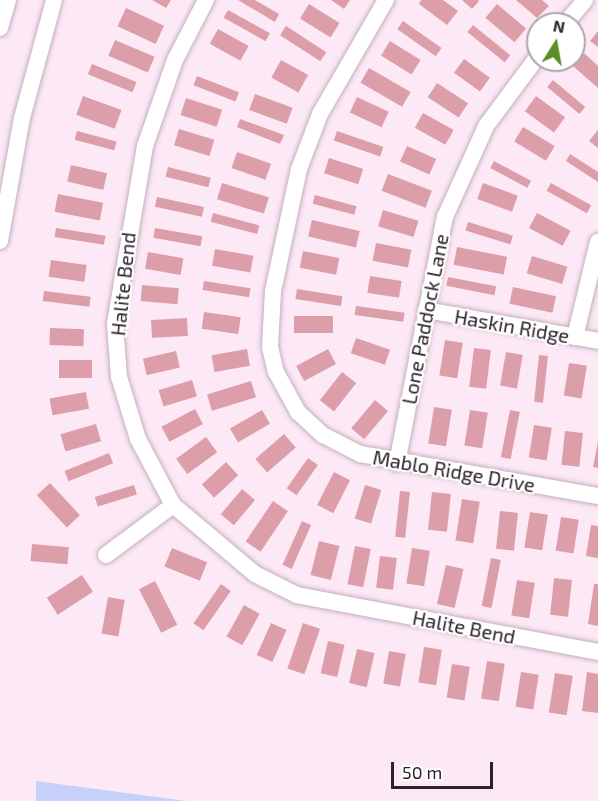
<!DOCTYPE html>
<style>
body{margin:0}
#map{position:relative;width:598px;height:801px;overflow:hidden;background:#fde8f6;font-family:"Exo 2",sans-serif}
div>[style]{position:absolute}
.water>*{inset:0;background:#c6d0fb}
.building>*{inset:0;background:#dc9ea9;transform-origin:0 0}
.roads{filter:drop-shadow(0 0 2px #c3afbd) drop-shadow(0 0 2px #c3afbd)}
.minor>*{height:16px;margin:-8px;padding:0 8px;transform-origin:8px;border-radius:8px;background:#fff}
span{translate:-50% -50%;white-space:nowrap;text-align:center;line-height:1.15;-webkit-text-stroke:4.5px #fff;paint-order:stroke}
.street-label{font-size:20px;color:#2b2328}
.north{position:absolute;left:526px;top:12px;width:60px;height:60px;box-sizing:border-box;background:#fff;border:2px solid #aaa7a9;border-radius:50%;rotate:11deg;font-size:16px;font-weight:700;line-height:24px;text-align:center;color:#2b2328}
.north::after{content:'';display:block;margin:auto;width:21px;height:27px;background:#5b8e27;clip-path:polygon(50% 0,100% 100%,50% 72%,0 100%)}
.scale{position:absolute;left:391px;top:762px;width:102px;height:27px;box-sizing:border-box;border:3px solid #2b2328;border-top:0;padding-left:8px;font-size:18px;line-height:21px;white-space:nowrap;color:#2b2328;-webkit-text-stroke:4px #fff;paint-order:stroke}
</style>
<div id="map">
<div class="water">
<i style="clip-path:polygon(36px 781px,186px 801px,36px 801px)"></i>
</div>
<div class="building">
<i style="clip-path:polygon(152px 0,171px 0,166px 8px)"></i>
<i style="clip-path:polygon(238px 0,255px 0,279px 14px,275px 22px)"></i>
<i style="clip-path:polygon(331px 0,350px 0,344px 9px)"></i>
<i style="clip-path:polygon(421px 0,443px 0,458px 11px,447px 25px,419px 4px)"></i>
<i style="clip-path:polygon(462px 0,478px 0,479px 1px,472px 9px)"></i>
<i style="clip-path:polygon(516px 0,542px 0,549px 6px,537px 18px)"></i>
<i style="left:309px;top:4px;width:36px;height:17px;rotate:32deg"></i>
<i style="left:497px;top:4px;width:38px;height:18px;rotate:40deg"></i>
<i style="left:126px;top:8px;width:42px;height:20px;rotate:25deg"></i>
<i style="left:228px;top:10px;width:48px;height:9px;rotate:29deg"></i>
<i style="left:403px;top:21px;width:47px;height:10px;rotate:35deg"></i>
<i style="left:473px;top:25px;width:48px;height:9px;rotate:39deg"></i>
<i style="left:286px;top:26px;width:48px;height:11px;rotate:33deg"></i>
<i style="left:218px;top:29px;width:35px;height:17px;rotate:29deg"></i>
<i style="clip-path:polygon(598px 31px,598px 47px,590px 41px)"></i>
<i style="left:115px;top:40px;width:43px;height:17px;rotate:23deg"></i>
<i style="left:390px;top:41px;width:36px;height:17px;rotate:32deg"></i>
<i style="clip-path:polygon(584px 53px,598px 66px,598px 88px,573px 66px)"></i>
<i style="left:464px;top:59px;width:32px;height:17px;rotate:36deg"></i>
<i style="left:281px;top:60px;width:31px;height:20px;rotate:29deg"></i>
<i style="left:92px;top:64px;width:48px;height:11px;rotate:22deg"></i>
<i style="left:369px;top:68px;width:48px;height:17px;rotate:30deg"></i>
<i style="left:197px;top:76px;width:45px;height:10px;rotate:21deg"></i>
<i style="left:553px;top:80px;width:42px;height:9px;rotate:40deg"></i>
<i style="left:437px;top:83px;width:37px;height:17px;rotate:33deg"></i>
<i style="left:255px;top:94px;width:40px;height:17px;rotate:20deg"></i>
<i style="left:83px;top:96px;width:41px;height:20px;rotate:20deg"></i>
<i style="left:536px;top:96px;width:36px;height:19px;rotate:36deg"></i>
<i style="left:357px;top:97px;width:35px;height:17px;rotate:25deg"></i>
<i style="left:186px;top:98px;width:38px;height:18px;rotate:18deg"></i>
<i style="left:423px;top:113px;width:35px;height:17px;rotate:29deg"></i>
<i style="clip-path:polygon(240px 119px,284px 135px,280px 144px,237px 127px)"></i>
<i style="left:523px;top:127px;width:37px;height:17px;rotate:31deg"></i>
<i style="left:179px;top:129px;width:37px;height:17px;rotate:17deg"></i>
<i style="clip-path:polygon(598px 130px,598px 148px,589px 141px)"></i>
<i style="left:77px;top:131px;width:41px;height:9px;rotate:15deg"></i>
<i style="left:337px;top:131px;width:49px;height:10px;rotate:19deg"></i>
<i style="left:407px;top:146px;width:32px;height:17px;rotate:24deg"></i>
<i style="left:237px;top:152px;width:36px;height:17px;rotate:19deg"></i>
<i style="clip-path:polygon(570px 154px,598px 172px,598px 182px,566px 161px)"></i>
<i style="left:329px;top:158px;width:36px;height:16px;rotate:18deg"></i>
<i style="left:494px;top:161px;width:42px;height:8px;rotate:28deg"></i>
<i style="left:71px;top:165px;width:37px;height:17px;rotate:13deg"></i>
<i style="left:168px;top:167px;width:44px;height:10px;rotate:14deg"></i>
<i style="left:388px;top:174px;width:47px;height:18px;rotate:21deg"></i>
<i style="left:222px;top:183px;width:49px;height:17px;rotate:17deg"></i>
<i style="left:483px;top:183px;width:37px;height:17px;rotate:20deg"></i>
<i style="left:551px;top:183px;width:46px;height:9px;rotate:29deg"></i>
<i style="left:58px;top:194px;width:46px;height:18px;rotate:11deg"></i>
<i style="left:315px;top:195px;width:43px;height:9px;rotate:15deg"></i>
<i style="left:157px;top:197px;width:48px;height:10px;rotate:12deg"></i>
<i style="left:383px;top:210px;width:37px;height:17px;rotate:17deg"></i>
<i style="left:213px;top:213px;width:48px;height:9px;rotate:15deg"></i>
<i style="left:537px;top:213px;width:38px;height:17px;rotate:28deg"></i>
<i style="left:312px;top:220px;width:49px;height:17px;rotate:13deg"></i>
<i style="left:468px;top:222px;width:47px;height:9px;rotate:17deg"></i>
<i style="left:56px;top:228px;width:50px;height:9px;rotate:9deg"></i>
<i style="left:155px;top:228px;width:48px;height:10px;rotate:10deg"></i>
<i style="left:376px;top:243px;width:36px;height:18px;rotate:11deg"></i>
<i style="left:457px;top:247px;width:51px;height:18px;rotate:11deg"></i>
<i style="left:215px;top:249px;width:39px;height:17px;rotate:10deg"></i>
<i style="left:303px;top:251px;width:37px;height:17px;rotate:11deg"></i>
<i style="left:148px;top:252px;width:36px;height:17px;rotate:10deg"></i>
<i style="left:532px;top:256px;width:37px;height:18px;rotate:17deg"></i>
<i style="left:51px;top:260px;width:36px;height:17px;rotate:8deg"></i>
<i style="left:370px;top:276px;width:32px;height:17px;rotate:9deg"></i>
<i style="left:448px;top:277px;width:49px;height:9px;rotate:11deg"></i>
<i style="left:204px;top:281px;width:47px;height:9px;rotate:9deg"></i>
<i style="left:142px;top:285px;width:37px;height:16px;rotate:5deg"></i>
<i style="left:513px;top:287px;width:44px;height:17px;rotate:12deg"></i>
<i style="left:297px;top:289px;width:46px;height:10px;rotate:9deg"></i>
<i style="left:44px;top:291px;width:47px;height:10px;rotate:7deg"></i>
<i style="left:356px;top:306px;width:49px;height:9px;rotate:8deg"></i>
<i style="left:204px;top:312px;width:37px;height:17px;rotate:8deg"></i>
<i style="left:333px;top:316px;width:17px;height:39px;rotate:90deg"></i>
<i style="left:187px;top:318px;width:18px;height:36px;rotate:87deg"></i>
<i style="left:50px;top:328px;width:34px;height:17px;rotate:2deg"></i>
<i style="left:356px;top:338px;width:36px;height:16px;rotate:19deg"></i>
<i style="left:445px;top:340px;width:18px;height:36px;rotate:9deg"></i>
<i style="left:474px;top:348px;width:17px;height:39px;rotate:7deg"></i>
<i style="left:247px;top:349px;width:17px;height:36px;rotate:80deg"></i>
<i style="left:328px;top:349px;width:17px;height:36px;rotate:62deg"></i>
<i style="left:176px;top:351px;width:17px;height:34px;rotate:77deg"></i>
<i style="left:506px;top:352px;width:17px;height:34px;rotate:10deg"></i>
<i style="left:539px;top:355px;width:9px;height:47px;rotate:6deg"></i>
<i style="left:92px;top:360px;width:18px;height:33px;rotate:90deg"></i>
<i style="left:569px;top:363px;width:18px;height:33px;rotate:9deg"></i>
<i style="left:342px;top:372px;width:18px;height:36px;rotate:38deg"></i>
<i style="left:192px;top:380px;width:17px;height:35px;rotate:73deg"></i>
<i style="left:251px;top:381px;width:17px;height:46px;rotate:73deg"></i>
<i style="left:86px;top:392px;width:17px;height:37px;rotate:80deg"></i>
<i style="left:375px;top:400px;width:17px;height:37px;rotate:40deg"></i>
<i style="left:434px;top:407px;width:18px;height:37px;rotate:9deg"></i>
<i style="left:195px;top:409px;width:17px;height:38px;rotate:62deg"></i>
<i style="left:262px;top:410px;width:16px;height:37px;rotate:60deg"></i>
<i style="left:470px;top:410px;width:18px;height:36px;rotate:9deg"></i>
<i style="left:510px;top:410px;width:10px;height:48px;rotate:11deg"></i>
<i style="left:96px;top:424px;width:18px;height:37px;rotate:74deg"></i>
<i style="left:534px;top:425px;width:18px;height:33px;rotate:9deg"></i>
<i style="left:565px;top:431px;width:18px;height:34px;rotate:6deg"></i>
<i style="left:284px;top:434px;width:18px;height:38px;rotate:49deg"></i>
<i style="left:206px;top:437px;width:19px;height:37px;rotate:54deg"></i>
<i style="clip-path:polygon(598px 442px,598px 468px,593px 467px)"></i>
<i style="left:109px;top:453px;width:11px;height:48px;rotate:68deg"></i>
<i style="left:308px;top:458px;width:12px;height:37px;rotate:35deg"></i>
<i style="left:226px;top:462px;width:18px;height:33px;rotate:47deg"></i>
<i style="left:334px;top:472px;width:18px;height:37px;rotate:27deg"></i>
<i style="left:50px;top:483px;width:44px;height:18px;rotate:47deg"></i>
<i style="left:134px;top:485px;width:10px;height:41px;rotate:73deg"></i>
<i style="left:365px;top:485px;width:17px;height:35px;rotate:17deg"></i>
<i style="left:242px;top:489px;width:17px;height:33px;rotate:40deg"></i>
<i style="left:400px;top:491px;width:10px;height:46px;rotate:6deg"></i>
<i style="left:432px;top:492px;width:19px;height:38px;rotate:6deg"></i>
<i style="left:462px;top:499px;width:18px;height:42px;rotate:9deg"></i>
<i style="left:273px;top:501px;width:18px;height:49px;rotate:34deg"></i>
<i style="left:500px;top:511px;width:18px;height:38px;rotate:6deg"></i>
<i style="left:530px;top:512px;width:18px;height:36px;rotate:9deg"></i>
<i style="left:561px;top:517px;width:18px;height:34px;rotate:9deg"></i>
<i style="left:302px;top:521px;width:10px;height:48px;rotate:24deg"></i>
<i style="clip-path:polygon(591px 525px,598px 526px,598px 558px,586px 556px)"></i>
<i style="left:319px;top:541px;width:21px;height:35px;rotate:14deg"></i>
<i style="left:32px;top:544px;width:37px;height:17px;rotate:5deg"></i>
<i style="left:355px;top:546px;width:16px;height:39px;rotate:11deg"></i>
<i style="left:172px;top:548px;width:38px;height:20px;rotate:22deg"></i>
<i style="left:412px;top:548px;width:18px;height:36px;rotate:9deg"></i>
<i style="left:380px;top:556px;width:17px;height:32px;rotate:7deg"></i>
<i style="left:491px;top:558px;width:10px;height:49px;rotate:11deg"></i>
<i style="left:446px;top:565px;width:18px;height:40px;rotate:13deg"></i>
<i style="left:82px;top:575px;width:20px;height:42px;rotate:57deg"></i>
<i style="left:554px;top:578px;width:18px;height:37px;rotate:6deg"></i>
<i style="left:517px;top:580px;width:18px;height:36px;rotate:9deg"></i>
<i style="left:155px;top:581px;width:49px;height:18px;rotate:63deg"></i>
<i style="left:221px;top:584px;width:12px;height:48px;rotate:35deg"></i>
<i style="clip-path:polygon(594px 584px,598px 584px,598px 626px,588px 624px)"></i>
<i style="left:108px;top:597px;width:17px;height:37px;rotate:10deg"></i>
<i style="left:244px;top:605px;width:18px;height:36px;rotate:29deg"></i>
<i style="left:271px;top:623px;width:17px;height:35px;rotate:24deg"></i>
<i style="left:303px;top:623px;width:18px;height:48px;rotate:19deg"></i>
<i style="left:328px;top:641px;width:17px;height:33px;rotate:13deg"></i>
<i style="left:424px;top:647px;width:18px;height:36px;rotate:9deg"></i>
<i style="left:357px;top:649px;width:18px;height:35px;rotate:13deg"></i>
<i style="left:389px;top:651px;width:17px;height:33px;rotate:10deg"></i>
<i style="left:487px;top:661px;width:18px;height:38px;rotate:9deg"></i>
<i style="left:452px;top:664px;width:18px;height:34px;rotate:9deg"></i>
<i style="left:521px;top:672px;width:18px;height:35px;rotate:9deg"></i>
<i style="clip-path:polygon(587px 672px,598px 674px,598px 713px,582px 711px)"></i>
<i style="left:555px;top:673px;width:18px;height:40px;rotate:9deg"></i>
</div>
<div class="roads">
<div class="minor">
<i style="left:206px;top:0;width:68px;rotate:117.3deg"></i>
<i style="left:175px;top:60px;width:91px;rotate:109.2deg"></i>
<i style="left:145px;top:146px;width:181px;rotate:99.6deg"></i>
<i style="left:115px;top:324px;width:53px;rotate:85.7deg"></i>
<i style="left:119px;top:377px;width:65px;rotate:73deg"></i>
<i style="left:138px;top:439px;width:75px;rotate:62.1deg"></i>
<i style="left:173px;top:505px;width:107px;rotate:40.1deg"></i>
<i style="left:255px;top:574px;width:47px;rotate:26.6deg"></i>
<i style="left:297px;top:595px;width:306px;rotate:10.7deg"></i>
<i style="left:386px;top:0;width:132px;rotate:120.1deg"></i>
<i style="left:320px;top:114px;width:59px;rotate:110.9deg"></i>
<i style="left:299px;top:169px;width:125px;rotate:102deg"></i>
<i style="left:273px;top:291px;width:56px;rotate:93.1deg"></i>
<i style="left:270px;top:347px;width:26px;rotate:77deg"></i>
<i style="left:276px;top:372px;width:46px;rotate:61.2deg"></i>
<i style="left:298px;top:412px;width:34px;rotate:43deg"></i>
<i style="left:323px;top:435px;width:42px;rotate:27.2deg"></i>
<i style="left:360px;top:454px;width:242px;rotate:10deg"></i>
<i style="left:565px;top:24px;width:31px;rotate:-50deg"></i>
<i style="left:0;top:28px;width:29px;rotate:-74deg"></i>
<i style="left:0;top:241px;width:125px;rotate:-79.9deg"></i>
<i style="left:22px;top:118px;width:122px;rotate:-74.8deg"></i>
<i style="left:426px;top:310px;width:175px;rotate:10.2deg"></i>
<i style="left:575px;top:337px;width:98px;rotate:-76.4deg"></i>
<i style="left:397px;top:463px;width:251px;rotate:-79deg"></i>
<i style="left:445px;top:217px;width:100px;rotate:-65.7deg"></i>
<i style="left:486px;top:126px;width:87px;rotate:-53.4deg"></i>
<i style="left:106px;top:555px;width:84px;rotate:-36.7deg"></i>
</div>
</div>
<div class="street-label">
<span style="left:123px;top:284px;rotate:-84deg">Halite Bend</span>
<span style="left:425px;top:319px;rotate:-79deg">Lone Paddock Lane</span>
<span style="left:512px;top:326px;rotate:10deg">Haskin Ridge</span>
<span style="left:454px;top:471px;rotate:10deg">Mablo Ridge Drive</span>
<span style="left:464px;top:627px;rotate:11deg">Halite Bend</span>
</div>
<div class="north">N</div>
<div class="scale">50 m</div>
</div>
